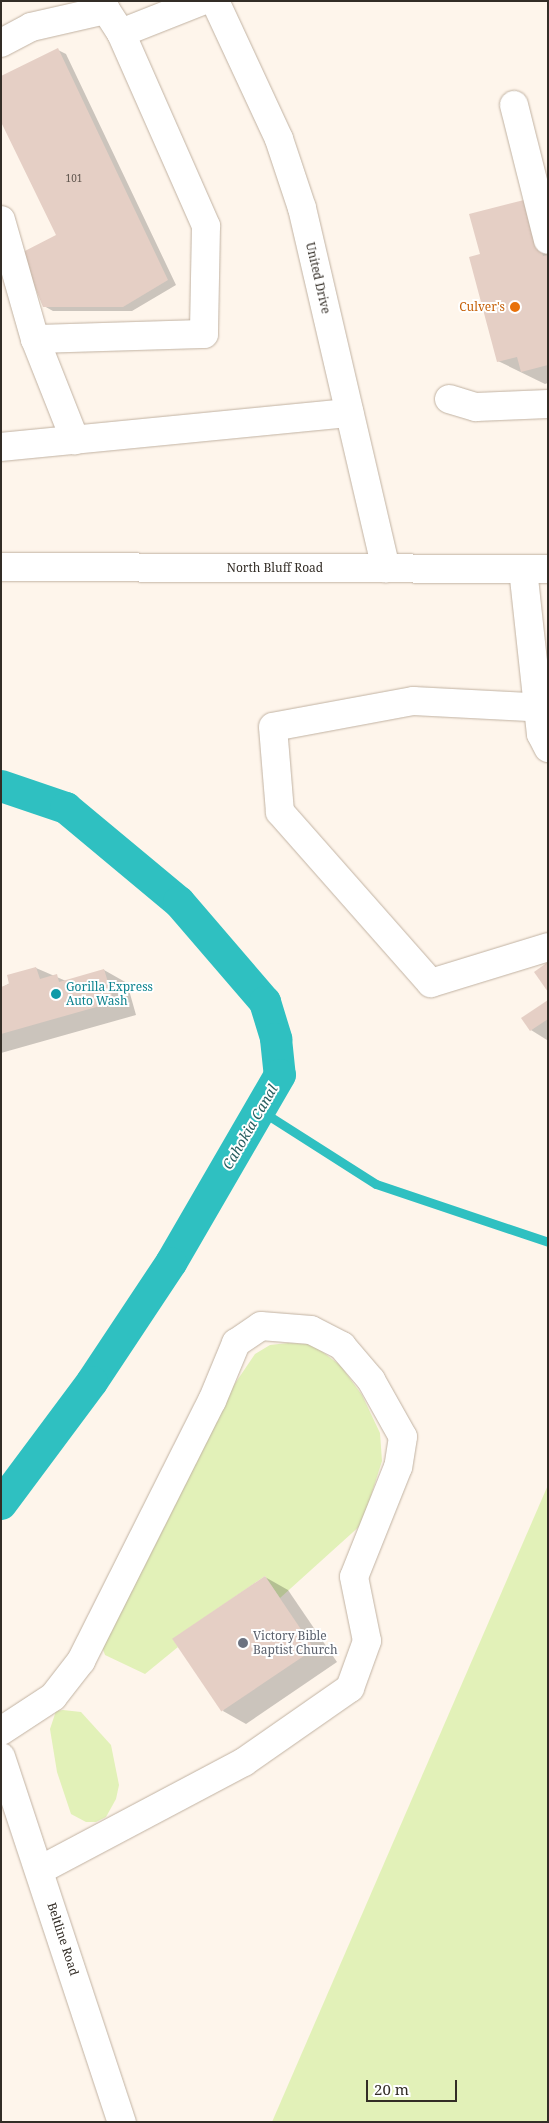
<!DOCTYPE html>
<style>
body{margin:0}
#map{position:relative;width:549px;height:2123px;overflow:hidden;background:#fef5eb;font-family:"Noto Serif",serif}
div>[style]{position:absolute}
.green>*{inset:0;background:#e2f1b8}
.shadow>*{inset:0;background:#0003}
.stream>*{height:9px;margin:-4.5px;padding:0 4.5px;transform-origin:4.5px;border-radius:4.5px;background:#2fc0c1}
.canal>*{height:32px;margin:-16px;padding:0 16px;transform-origin:16px;border-radius:16px;background:#2fc0c1}
.building>*{inset:0;background:#e5cfc5;transform-origin:0 0}
.roads{filter:drop-shadow(0 0 1px #c1b2a2) drop-shadow(0 0 1px #c1b2a2)}
.minor>*{height:28px;margin:-14px;padding:0 14px;transform-origin:14px;border-radius:14px;background:#fff}
.major>*{height:28px;margin:-14px;padding:0 14px;transform-origin:14px;border-radius:14px;background:#fff}
.dots>*{width:14px;height:14px;translate:-50% -50%;box-sizing:border-box;border:2px solid #fff;border-radius:50%}
span{translate:-50% -50%;white-space:nowrap;text-align:center;line-height:1.15;-webkit-text-stroke:4px #fff;paint-order:stroke}
.number-label{font-size:10px;color:#60564e}
.number-label span{-webkit-text-stroke-width:0}
.street-label{font-size:12px;color:#332d26}
.food-label{font-size:12px;color:#c56008}
.right{translate:-100% -50%;text-align:right}
.culture-label{font-size:12px;color:#0d838f}
.left{translate:0 -50%;text-align:left}
.worship-label{font-size:12px;color:#5b616d}
.water-label{font-size:14px;color:#275f60;font-style:italic}
.frame{position:absolute;inset:0;border:2px solid #332d26;pointer-events:none}
.scale{position:absolute;left:366px;top:2080px;width:91px;height:22px;box-sizing:border-box;border:2px solid #332d26;border-top:0;padding-left:6px;font-size:15px;line-height:18px;white-space:nowrap;color:#332d26;-webkit-text-stroke:4px #fff;paint-order:stroke}
</style>
<div id="map">
<div class="green">
<i style="clip-path:polygon(288px 1343px,312px 1344px,340px 1365px,362px 1395px,380px 1433px,382px 1461px,362px 1524px,280px 1598px,265px 1576px,173px 1639px,178px 1647px,145px 1674px,105px 1655px,101px 1644px,215px 1413px,255px 1354px,270px 1345px)"></i>
<i style="clip-path:polygon(548px 1485px,548px 2122px,272px 2122px)"></i>
<i style="clip-path:polygon(63px 1710px,81px 1712px,111px 1745px,119px 1785px,116px 1799px,106px 1817px,96px 1822px,86px 1822px,71px 1814px,57px 1772px,50px 1729px,56px 1711px)"></i>
</div>
<div class="shadow">
<i style="clip-path:polygon(58px 50px,66px 54px,176px 285px,132px 311px,53px 311px,44px 306px,58px 236px)"></i>
<i style="clip-path:polygon(548px 212px,548px 383px,545px 384px,498px 361px,481px 255px)"></i>
<i style="clip-path:polygon(36px 968px,66px 981px,104px 970px,127px 983px,136px 1015px,1px 1053px,1px 988px)"></i>
<i style="clip-path:polygon(548px 1001px,548px 1039px,547px 1040px,531px 1030px)"></i>
<i style="clip-path:polygon(265px 1577px,288px 1590px,337px 1662px,246px 1724px,223px 1711px)"></i>
</div>
<div class="stream">
<i style="left:266px;top:1114px;width:130px;rotate:32.5deg"></i>
<i style="left:376px;top:1184px;width:182px;rotate:18.6deg"></i>
</div>
<div class="canal">
<i style="left:1px;top:786px;width:69px;rotate:18.7deg"></i>
<i style="left:66px;top:808px;width:147px;rotate:39.8deg"></i>
<i style="left:179px;top:902px;width:132px;rotate:49.3deg"></i>
<i style="left:265px;top:1002px;width:39px;rotate:73deg"></i>
<i style="left:276px;top:1039px;width:36px;rotate:84deg"></i>
<i style="left:280px;top:1075px;width:217px;rotate:120.1deg"></i>
<i style="left:171px;top:1263px;width:143px;rotate:123.6deg"></i>
<i style="left:92px;top:1382px;width:152px;rotate:126.7deg"></i>
</div>
<div class="building">
<i style="clip-path:polygon(58px 48px,168px 280px,123px 307px,43px 307px,21px 253px,56px 235px,1px 122px,1px 76px)"></i>
<i style="clip-path:polygon(528px 199px,543px 256px,548px 255px,548px 365px,521px 372px,517px 357px,497px 362px,469px 257px,480px 254px,469px 214px)"></i>
<i style="clip-path:polygon(548px 962px,548px 992px,534px 972px)"></i>
<i style="clip-path:polygon(36px 967px,40px 979px,57px 974px,59px 982px,104px 969px,114px 1002px,1px 1034px,1px 987px,9px 984px,7px 975px)"></i>
<i style="clip-path:polygon(548px 1000px,548px 1019px,530px 1031px,521px 1018px)"></i>
<i style="left:265px;top:1576px;width:88px;height:112px;rotate:56deg"></i>
</div>
<div class="roads">
<div class="minor">
<i style="left:215px;top:1px;width:152px;rotate:65.1deg"></i>
<i style="left:279px;top:139px;width:73px;rotate:71.6deg"></i>
<i style="left:302px;top:208px;width:370px;rotate:76.9deg"></i>
<i style="left:121px;top:33px;width:87px;rotate:-21.6deg"></i>
<i style="left:1px;top:43px;width:34px;rotate:-28deg"></i>
<i style="left:31px;top:27px;width:77px;rotate:-12.8deg"></i>
<i style="left:106px;top:10px;width:27px;rotate:57deg"></i>
<i style="left:121px;top:33px;width:211px;rotate:66.2deg"></i>
<i style="left:206px;top:226px;width:108px;rotate:91.1deg"></i>
<i style="left:204px;top:334px;width:169px;rotate:178.3deg"></i>
<i style="left:514px;top:105px;width:139px;rotate:75.9deg"></i>
<i style="left:1px;top:220px;width:124px;rotate:74.1deg"></i>
<i style="left:35px;top:339px;width:109px;rotate:68.4deg"></i>
<i style="left:449px;top:399px;width:28px;rotate:17deg"></i>
<i style="left:476px;top:407px;width:72px;rotate:-2.4deg"></i>
<i style="left:1px;top:447px;width:350px;rotate:-5.6deg"></i>
<i style="left:523px;top:569px;width:166px;rotate:83.8deg"></i>
<i style="left:541px;top:734px;width:16px;rotate:63deg"></i>
<i style="left:548px;top:708px;width:135px;rotate:-177deg"></i>
<i style="left:413px;top:701px;width:142px;rotate:169.5deg"></i>
<i style="left:273px;top:727px;width:85px;rotate:85.3deg"></i>
<i style="left:280px;top:812px;width:228px;rotate:48.6deg"></i>
<i style="left:431px;top:983px;width:122px;rotate:-17.1deg"></i>
<i style="left:1px;top:1731px;width:62px;rotate:-33.2deg"></i>
<i style="left:53px;top:1697px;width:46px;rotate:-52.1deg"></i>
<i style="left:81px;top:1661px;width:291px;rotate:-63.3deg"></i>
<i style="left:212px;top:1401px;width:63px;rotate:-67.5deg"></i>
<i style="left:236px;top:1343px;width:30px;rotate:-34deg"></i>
<i style="left:261px;top:1326px;width:50px;rotate:4.6deg"></i>
<i style="left:311px;top:1330px;width:35px;rotate:27deg"></i>
<i style="left:342px;top:1346px;width:45px;rotate:49.5deg"></i>
<i style="left:371px;top:1380px;width:65px;rotate:60.7deg"></i>
<i style="left:403px;top:1437px;width:30px;rotate:99deg"></i>
<i style="left:398px;top:1467px;width:118px;rotate:111.8deg"></i>
<i style="left:354px;top:1577px;width:65px;rotate:78.5deg"></i>
<i style="left:367px;top:1641px;width:50px;rotate:109.9deg"></i>
<i style="left:350px;top:1688px;width:129px;rotate:145.1deg"></i>
<i style="left:244px;top:1762px;width:231px;rotate:152.1deg"></i>
</div>
<div class="major">
<i style="left:1px;top:567px;width:547px;rotate:0.21deg"></i>
<i style="left:1px;top:1757px;width:385px;rotate:71.7deg"></i>
</div>
</div>
<div class="dots">
<i style="left:515px;top:307px;background:#e8710a"></i>
<i style="left:56px;top:994px;background:#0f9aa8"></i>
<i style="left:243px;top:1643px;background:#6b7280"></i>
</div>
<div class="number-label">
<span style="left:74px;top:179px">101</span>
</div>
<div class="street-label">
<span style="left:318px;top:278px;rotate:77deg">United Drive</span>
<span style="left:275px;top:568px">North Bluff Road</span>
<span style="left:63px;top:1939px;rotate:72deg">Beltline Road</span>
</div>
<div class="food-label">
<span class="right" style="left:505px;top:307px">Culver's</span>
</div>
<div class="culture-label">
<span class="left" style="left:66px;top:994px">Gorilla Express<br>Auto Wash</span>
</div>
<div class="worship-label">
<span class="left" style="left:253px;top:1643px">Victory Bible<br>Baptist Church</span>
</div>
<div class="water-label">
<span style="left:250px;top:1127px;rotate:-60deg">Cahokia Canal</span>
</div>
<div class="frame"></div>
<div class="scale">20 m</div>
</div>
